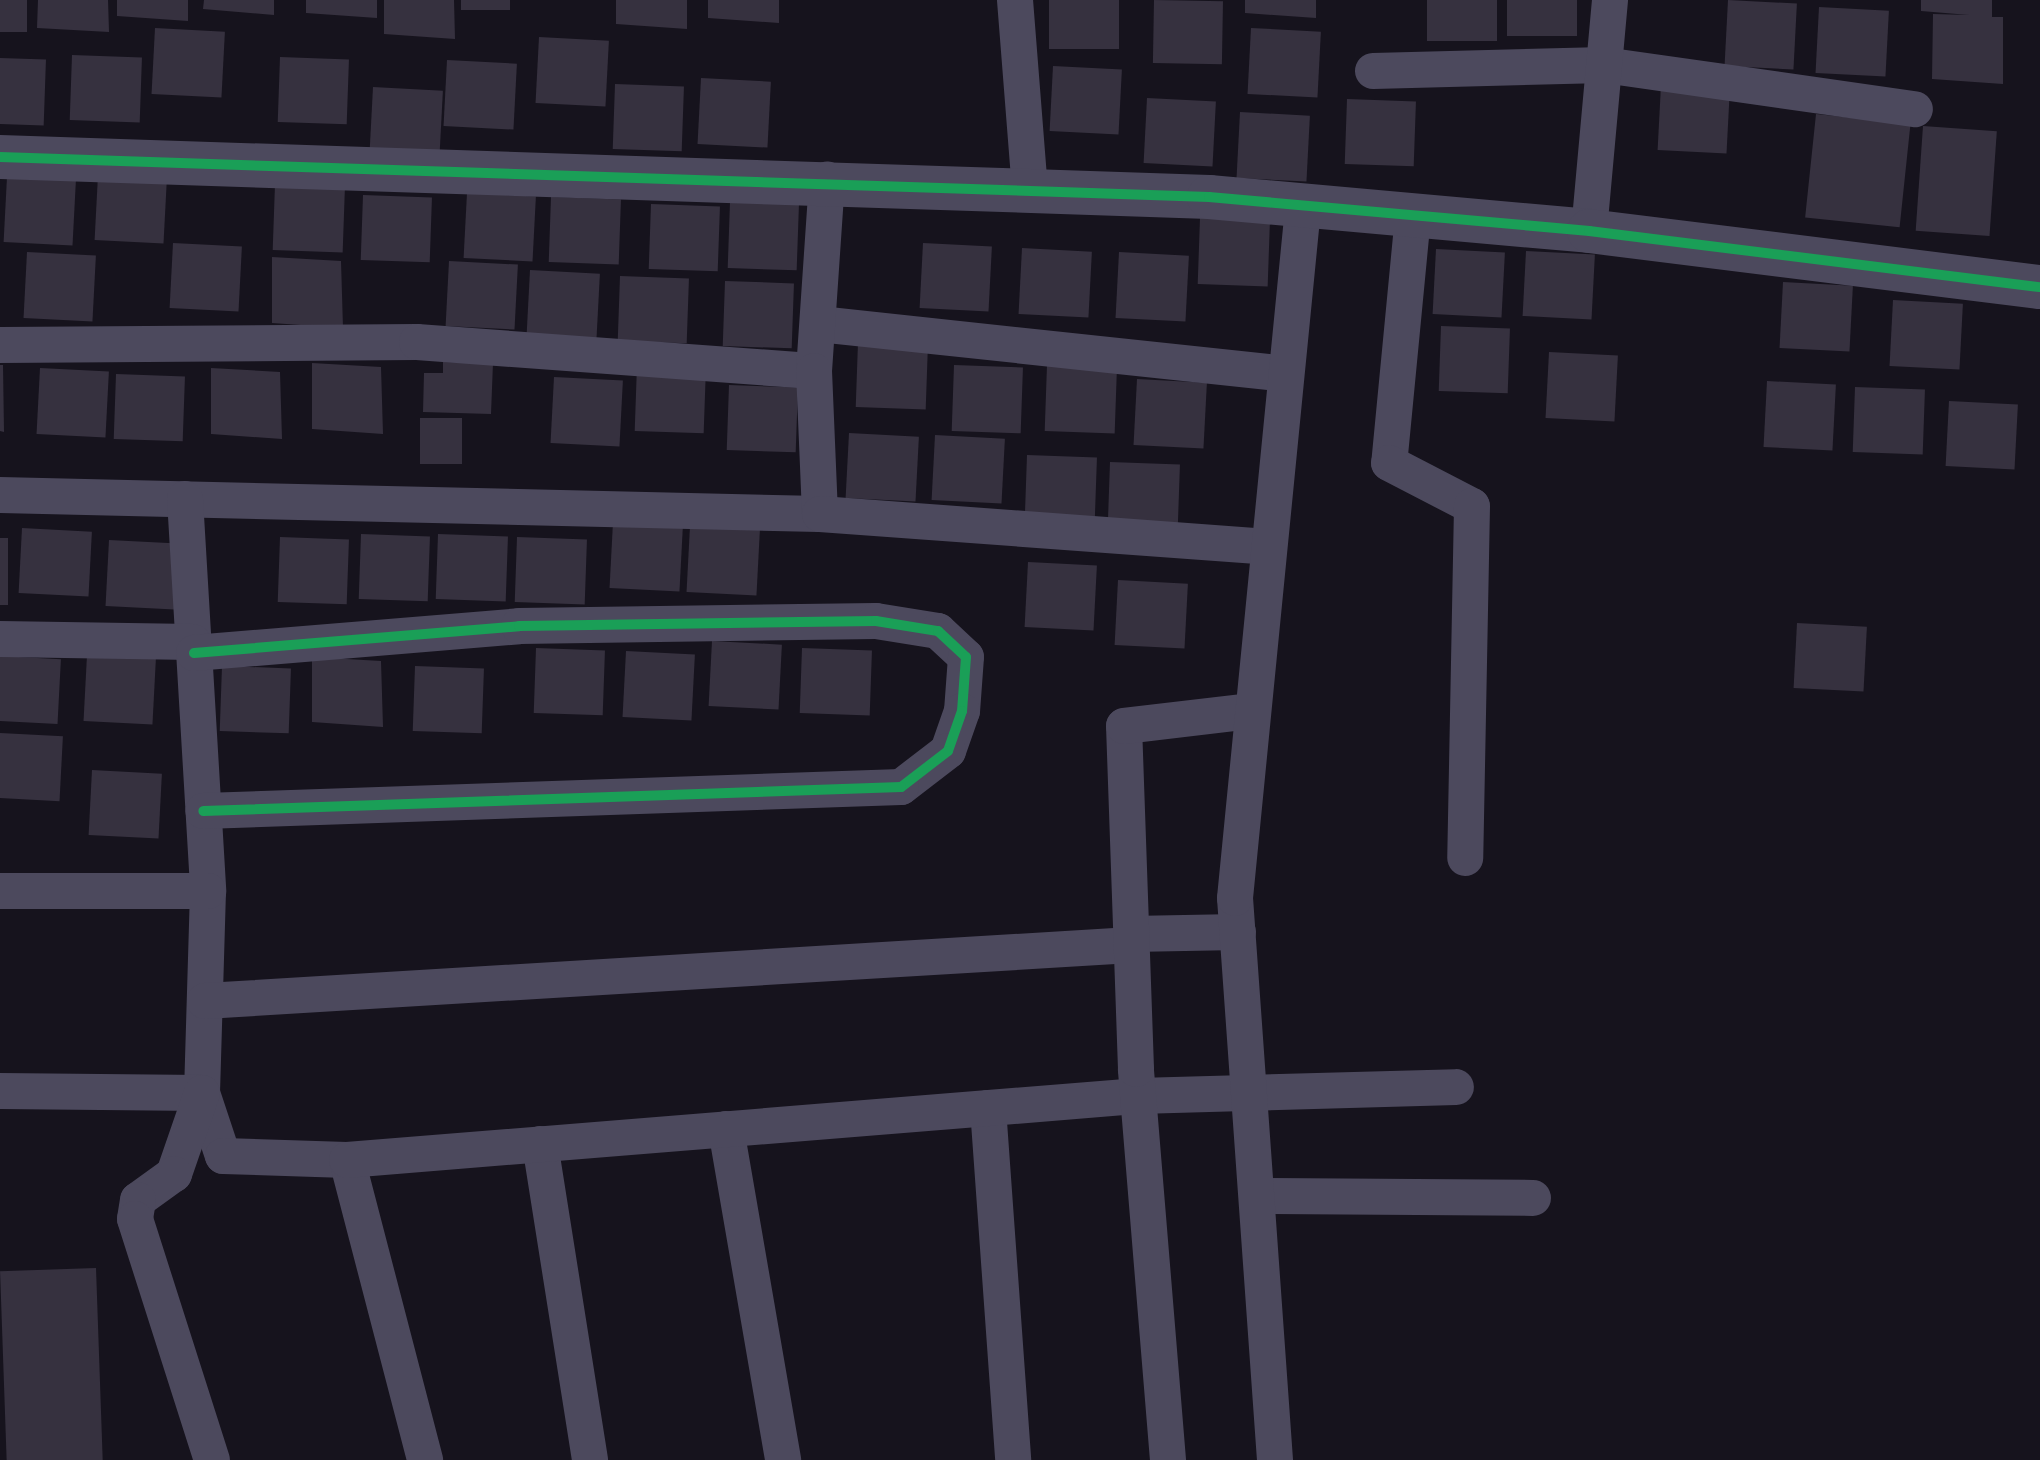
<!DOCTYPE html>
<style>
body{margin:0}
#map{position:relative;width:2040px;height:1460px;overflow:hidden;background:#16131d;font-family:Cabin,sans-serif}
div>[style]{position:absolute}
.building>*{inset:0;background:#36313f;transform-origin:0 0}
.minor>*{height:36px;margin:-18px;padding:0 18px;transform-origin:18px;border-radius:18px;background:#4c495d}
.tertiary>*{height:44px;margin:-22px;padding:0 22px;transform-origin:22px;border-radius:22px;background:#4c495d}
.cycleway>*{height:10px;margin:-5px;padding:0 5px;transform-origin:5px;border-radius:5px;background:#1a9f57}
span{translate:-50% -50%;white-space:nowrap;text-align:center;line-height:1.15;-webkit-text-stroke:6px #150f21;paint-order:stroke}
</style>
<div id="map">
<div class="building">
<i style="left:0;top:0;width:27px;height:32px"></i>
<i style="clip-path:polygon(38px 0,108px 0,109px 32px,37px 28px)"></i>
<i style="clip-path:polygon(117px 0,188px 0,188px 21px,117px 16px)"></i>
<i style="clip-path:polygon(204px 0,274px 0,274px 15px,203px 9px)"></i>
<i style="clip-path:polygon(306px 0,377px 0,377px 18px,306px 13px)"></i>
<i style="clip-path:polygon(384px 0,454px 0,455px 39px,384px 34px)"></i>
<i style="left:461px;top:0;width:49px;height:10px"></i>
<i style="clip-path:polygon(616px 0,687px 0,687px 29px,616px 24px)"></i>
<i style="clip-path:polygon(708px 0,779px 0,779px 23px,708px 18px)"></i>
<i style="left:1049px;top:0;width:70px;height:49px"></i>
<i style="left:1154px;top:0;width:69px;height:63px;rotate:1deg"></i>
<i style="clip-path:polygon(1245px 0,1316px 0,1316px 18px,1245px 13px)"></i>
<i style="left:1427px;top:0;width:70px;height:41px"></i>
<i style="left:1507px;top:0;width:70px;height:36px"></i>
<i style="left:1728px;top:0;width:69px;height:66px;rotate:3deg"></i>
<i style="clip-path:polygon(1921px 0,1992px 0,1992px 17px,2003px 17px,2003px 84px,1932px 79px,1933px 14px,1969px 15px,1921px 11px)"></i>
<i style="left:1819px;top:7px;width:70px;height:66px;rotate:3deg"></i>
<i style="left:155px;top:28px;width:70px;height:66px;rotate:3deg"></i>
<i style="left:1251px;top:28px;width:70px;height:66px;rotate:3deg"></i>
<i style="left:539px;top:37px;width:70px;height:66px;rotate:3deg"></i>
<i style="left:72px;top:55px;width:70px;height:65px;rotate:2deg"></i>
<i style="left:280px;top:57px;width:69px;height:65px;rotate:2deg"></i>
<i style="left:0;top:58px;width:46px;height:66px;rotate:2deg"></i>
<i style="left:447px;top:60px;width:70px;height:66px;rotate:3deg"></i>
<i style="left:1053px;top:66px;width:69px;height:65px;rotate:3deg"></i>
<i style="left:701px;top:78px;width:70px;height:66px;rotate:3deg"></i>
<i style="left:615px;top:84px;width:69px;height:65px;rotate:2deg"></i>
<i style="left:1661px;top:85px;width:69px;height:65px;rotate:3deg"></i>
<i style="left:373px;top:87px;width:70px;height:66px;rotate:3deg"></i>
<i style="left:1147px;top:98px;width:69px;height:65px;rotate:3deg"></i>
<i style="left:1347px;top:99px;width:69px;height:65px;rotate:2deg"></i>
<i style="left:1240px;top:112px;width:70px;height:66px;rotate:3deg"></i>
<i style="left:1816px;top:114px;width:95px;height:104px;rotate:6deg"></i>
<i style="left:1923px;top:126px;width:74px;height:105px;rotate:4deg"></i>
<i style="left:98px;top:175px;width:69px;height:65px;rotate:3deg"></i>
<i style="left:7px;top:177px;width:69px;height:65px;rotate:3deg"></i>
<i style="left:275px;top:184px;width:70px;height:66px;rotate:2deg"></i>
<i style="left:467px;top:193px;width:69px;height:65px;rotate:3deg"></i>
<i style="left:363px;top:195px;width:69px;height:65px;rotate:2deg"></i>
<i style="left:551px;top:197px;width:70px;height:65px;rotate:2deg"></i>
<i style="left:730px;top:202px;width:69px;height:66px;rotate:2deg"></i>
<i style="left:651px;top:204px;width:69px;height:65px;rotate:2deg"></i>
<i style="left:1200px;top:218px;width:70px;height:66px;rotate:2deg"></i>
<i style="left:173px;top:243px;width:69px;height:65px;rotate:3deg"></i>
<i style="left:923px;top:243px;width:69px;height:65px;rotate:3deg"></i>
<i style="left:1022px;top:248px;width:70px;height:66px;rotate:3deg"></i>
<i style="left:1436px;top:249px;width:69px;height:65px;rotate:3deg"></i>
<i style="left:1526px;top:251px;width:69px;height:65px;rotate:3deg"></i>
<i style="left:27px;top:252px;width:69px;height:66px;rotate:3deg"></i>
<i style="left:1119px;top:252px;width:70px;height:66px;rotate:3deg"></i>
<i style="clip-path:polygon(272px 257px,341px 261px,343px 328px,272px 323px)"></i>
<i style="left:449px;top:261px;width:69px;height:65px;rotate:3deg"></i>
<i style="left:530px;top:270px;width:70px;height:65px;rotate:3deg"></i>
<i style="left:620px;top:276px;width:69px;height:65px;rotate:2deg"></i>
<i style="left:725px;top:281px;width:69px;height:65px;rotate:2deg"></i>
<i style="left:1783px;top:282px;width:70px;height:66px;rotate:3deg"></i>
<i style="left:1893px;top:300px;width:70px;height:66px;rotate:3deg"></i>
<i style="left:1441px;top:326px;width:69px;height:65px;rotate:2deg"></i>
<i style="left:858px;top:342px;width:70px;height:65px;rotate:2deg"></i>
<i style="left:1549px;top:352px;width:69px;height:66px;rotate:3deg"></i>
<i style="clip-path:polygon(443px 362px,493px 363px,491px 414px,423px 412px,424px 373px,443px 373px)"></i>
<i style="clip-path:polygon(312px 363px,381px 367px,383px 434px,312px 429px)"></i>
<i style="clip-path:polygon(0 365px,3px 365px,4px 432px,0 431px)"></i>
<i style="left:637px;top:365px;width:69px;height:66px;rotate:2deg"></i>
<i style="left:954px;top:365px;width:69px;height:66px;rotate:2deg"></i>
<i style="left:1047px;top:365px;width:70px;height:66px;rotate:2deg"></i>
<i style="left:40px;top:368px;width:69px;height:66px;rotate:3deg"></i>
<i style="clip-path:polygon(211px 368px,280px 372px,282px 439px,211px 434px)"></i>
<i style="left:116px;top:374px;width:69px;height:65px;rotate:2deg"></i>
<i style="left:554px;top:377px;width:69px;height:66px;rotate:3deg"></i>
<i style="left:1137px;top:379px;width:70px;height:66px;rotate:3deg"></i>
<i style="left:1767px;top:381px;width:69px;height:66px;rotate:3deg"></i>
<i style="left:729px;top:385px;width:69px;height:65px;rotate:2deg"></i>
<i style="left:1855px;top:387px;width:70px;height:65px;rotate:2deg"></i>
<i style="left:1949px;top:401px;width:69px;height:65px;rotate:3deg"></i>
<i style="left:420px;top:418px;width:42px;height:46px"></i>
<i style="left:849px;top:433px;width:70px;height:65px;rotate:3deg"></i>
<i style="left:935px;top:435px;width:70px;height:65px;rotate:3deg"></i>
<i style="left:1027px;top:455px;width:70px;height:65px;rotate:2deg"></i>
<i style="left:1110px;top:462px;width:70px;height:65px;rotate:2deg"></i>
<i style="left:613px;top:522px;width:70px;height:66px;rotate:3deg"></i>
<i style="left:690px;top:526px;width:70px;height:66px;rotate:3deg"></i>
<i style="left:22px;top:528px;width:70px;height:65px;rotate:3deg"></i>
<i style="left:361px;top:534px;width:69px;height:65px;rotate:2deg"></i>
<i style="left:438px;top:534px;width:70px;height:65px;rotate:2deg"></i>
<i style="left:280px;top:537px;width:69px;height:65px;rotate:2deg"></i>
<i style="left:517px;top:537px;width:70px;height:65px;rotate:2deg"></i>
<i style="left:0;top:538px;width:8px;height:67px"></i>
<i style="left:109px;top:540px;width:69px;height:66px;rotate:3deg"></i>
<i style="left:1028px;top:562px;width:69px;height:65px;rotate:3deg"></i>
<i style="left:1118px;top:580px;width:70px;height:65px;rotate:3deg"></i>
<i style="left:1797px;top:623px;width:70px;height:65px;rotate:3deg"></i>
<i style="left:712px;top:641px;width:70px;height:65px;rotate:3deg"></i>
<i style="left:536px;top:648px;width:69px;height:65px;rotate:2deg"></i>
<i style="left:802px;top:648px;width:70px;height:65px;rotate:2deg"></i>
<i style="left:626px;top:651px;width:69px;height:66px;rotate:3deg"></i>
<i style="left:87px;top:655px;width:69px;height:66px;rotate:3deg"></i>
<i style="left:0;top:656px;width:61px;height:65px;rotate:3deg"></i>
<i style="clip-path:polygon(312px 657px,381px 661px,383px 727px,312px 722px)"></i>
<i style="left:222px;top:666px;width:69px;height:65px;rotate:2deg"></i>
<i style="left:415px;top:666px;width:69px;height:65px;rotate:2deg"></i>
<i style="left:0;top:733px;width:63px;height:65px;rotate:3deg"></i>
<i style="left:92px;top:770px;width:70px;height:65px;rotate:3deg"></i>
<i style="left:96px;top:1268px;width:192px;height:96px;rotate:88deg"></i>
</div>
<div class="minor">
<i style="left:1015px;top:0;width:190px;rotate:85.5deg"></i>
<i style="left:1373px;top:71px;width:231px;rotate:-1.5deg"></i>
<i style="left:1604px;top:65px;width:314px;rotate:8.1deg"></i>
<i style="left:1413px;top:216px;width:248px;rotate:95.5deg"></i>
<i style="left:1389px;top:463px;width:93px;rotate:27.4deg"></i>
<i style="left:1472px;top:506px;width:352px;rotate:91.1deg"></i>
<i style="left:1589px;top:231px;width:232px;rotate:-84.8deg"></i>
<i style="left:819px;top:324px;width:468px;rotate:6.1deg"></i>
<i style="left:0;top:345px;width:417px;rotate:-0.4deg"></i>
<i style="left:417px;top:342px;width:398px;rotate:4.2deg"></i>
<i style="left:814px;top:371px;width:192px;rotate:-86.1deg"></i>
<i style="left:0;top:495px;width:820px;rotate:1.33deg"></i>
<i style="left:820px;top:514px;width:143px;rotate:-92.4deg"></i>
<i style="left:185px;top:499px;width:393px;rotate:86.6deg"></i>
<i style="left:208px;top:891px;width:202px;rotate:91.7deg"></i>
<i style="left:202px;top:1093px;width:66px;rotate:71.6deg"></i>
<i style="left:223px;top:1156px;width:124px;rotate:1.8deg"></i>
<i style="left:347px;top:1160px;width:310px;rotate:75.4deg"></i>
<i style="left:820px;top:514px;width:449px;rotate:4.2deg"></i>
<i style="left:0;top:639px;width:193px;rotate:0.9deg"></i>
<i style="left:194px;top:653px;width:326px;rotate:-4.7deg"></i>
<i style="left:519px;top:626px;width:357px;rotate:-0.8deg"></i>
<i style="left:876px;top:621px;width:63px;rotate:9.2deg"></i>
<i style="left:938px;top:631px;width:38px;rotate:43deg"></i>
<i style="left:966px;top:657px;width:54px;rotate:94.2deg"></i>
<i style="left:962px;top:711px;width:42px;rotate:109.3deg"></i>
<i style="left:948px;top:751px;width:59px;rotate:142.5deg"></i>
<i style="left:901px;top:787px;width:698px;rotate:178.03deg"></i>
<i style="left:0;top:891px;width:208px"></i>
<i style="left:1131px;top:934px;width:107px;rotate:-1.1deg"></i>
<i style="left:205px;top:1001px;width:928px;rotate:-3.46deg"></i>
<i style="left:0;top:1091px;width:202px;rotate:0.6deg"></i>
<i style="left:202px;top:1093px;width:86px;rotate:109.1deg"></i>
<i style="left:174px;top:1174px;width:44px;rotate:144.2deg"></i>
<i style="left:138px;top:1200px;width:19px;rotate:99deg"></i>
<i style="left:135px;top:1219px;width:253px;rotate:72.3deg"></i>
<i style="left:988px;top:1108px;width:353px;rotate:85.9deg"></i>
<i style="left:726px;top:1129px;width:336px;rotate:80.2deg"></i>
<i style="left:540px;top:1144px;width:320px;rotate:81deg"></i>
<i style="left:347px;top:1160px;width:794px;rotate:-4.63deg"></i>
<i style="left:1138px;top:1096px;width:318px;rotate:-1.6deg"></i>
<i style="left:1258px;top:1196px;width:275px;rotate:0.4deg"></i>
<i style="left:1168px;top:1460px;width:392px;rotate:-94.7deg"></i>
<i style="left:1136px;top:1069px;width:343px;rotate:-92deg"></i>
<i style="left:1124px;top:726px;width:129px;rotate:-6.7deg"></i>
<i style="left:1275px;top:1460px;width:563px;rotate:-94.07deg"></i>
<i style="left:1235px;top:898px;width:693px;rotate:-84.37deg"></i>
</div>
<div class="tertiary">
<i style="left:0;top:157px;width:1210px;rotate:1.89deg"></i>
<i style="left:1209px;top:197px;width:382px;rotate:5.1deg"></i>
<i style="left:1589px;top:231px;width:454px;rotate:7.1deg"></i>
</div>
<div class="cycleway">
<i style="left:0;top:157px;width:1210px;rotate:1.89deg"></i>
<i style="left:1209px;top:197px;width:382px;rotate:5.1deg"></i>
<i style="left:1589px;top:231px;width:454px;rotate:7.1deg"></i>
<i style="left:194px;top:653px;width:326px;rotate:-4.7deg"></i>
<i style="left:519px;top:626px;width:357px;rotate:-0.8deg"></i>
<i style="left:876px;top:621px;width:63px;rotate:9.2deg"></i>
<i style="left:938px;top:631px;width:38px;rotate:43deg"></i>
<i style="left:966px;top:657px;width:54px;rotate:94.2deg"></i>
<i style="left:962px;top:711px;width:42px;rotate:109.3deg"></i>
<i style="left:948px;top:751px;width:59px;rotate:142.5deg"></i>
<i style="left:901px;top:787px;width:698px;rotate:178.03deg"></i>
</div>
</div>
